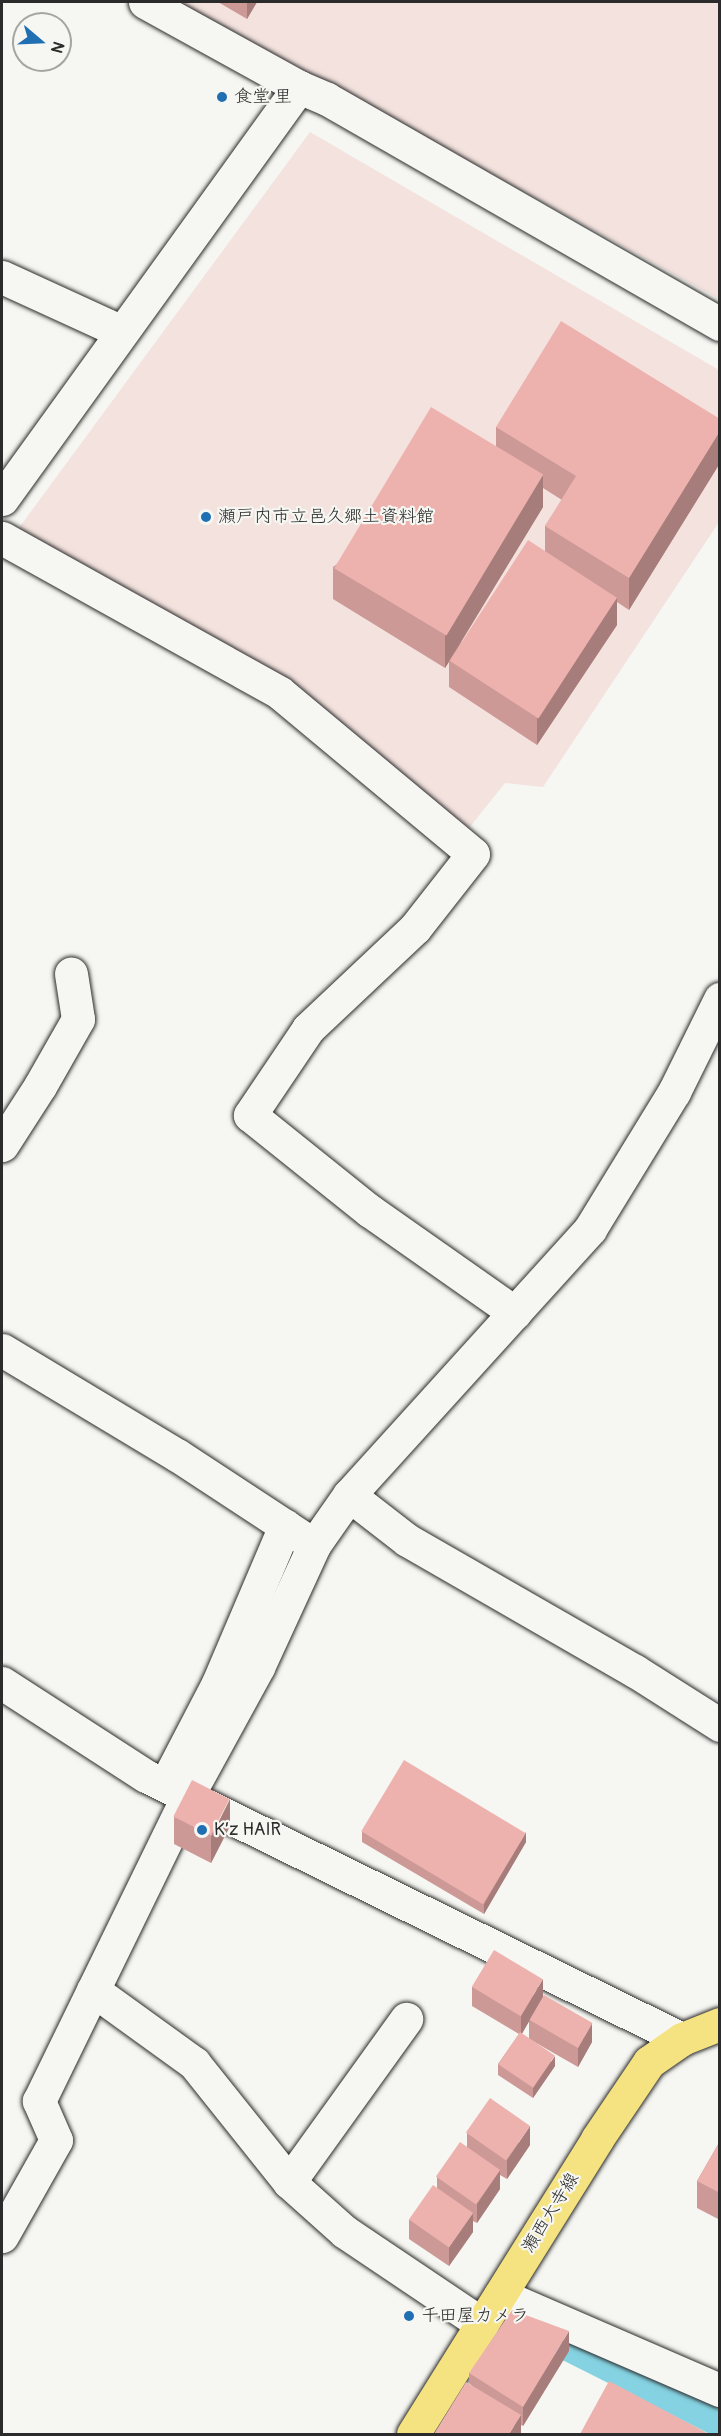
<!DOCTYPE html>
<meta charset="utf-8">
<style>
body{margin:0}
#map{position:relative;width:721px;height:2436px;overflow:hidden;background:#f6f6f2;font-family:Pangolin,"Klee One",sans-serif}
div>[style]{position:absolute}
.built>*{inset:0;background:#f3e2de}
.canal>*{height:38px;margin:-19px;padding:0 19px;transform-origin:19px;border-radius:19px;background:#85d3e2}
.roads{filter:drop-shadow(0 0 2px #2b2b2b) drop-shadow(0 0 2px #2b2b2b)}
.minor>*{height:33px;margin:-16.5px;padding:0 16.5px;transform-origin:16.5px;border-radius:16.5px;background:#f6f6f2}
.major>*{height:33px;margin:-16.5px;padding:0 16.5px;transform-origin:16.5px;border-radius:16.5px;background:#f5e382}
.wall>*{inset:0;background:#cc9996}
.shaded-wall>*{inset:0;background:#a67d7a}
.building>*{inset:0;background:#edb2ae;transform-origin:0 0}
.dots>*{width:16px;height:16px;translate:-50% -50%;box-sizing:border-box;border:3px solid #f6f6f2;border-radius:50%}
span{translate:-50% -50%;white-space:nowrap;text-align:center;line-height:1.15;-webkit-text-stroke:4.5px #f6f6f2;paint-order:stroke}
.poi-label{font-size:18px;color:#2b2b2b}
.left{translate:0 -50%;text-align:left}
.street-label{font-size:18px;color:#2b2b2b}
.frame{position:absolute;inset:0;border:3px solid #2b2b2b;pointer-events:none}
.north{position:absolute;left:12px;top:12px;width:60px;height:60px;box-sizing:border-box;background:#f6f6f2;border:2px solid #a5a5a2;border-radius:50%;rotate:109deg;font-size:16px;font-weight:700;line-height:24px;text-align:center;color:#2b2b2b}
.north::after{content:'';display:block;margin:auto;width:21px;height:27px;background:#1f6fb2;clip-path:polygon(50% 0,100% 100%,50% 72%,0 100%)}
</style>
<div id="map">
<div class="built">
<i style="clip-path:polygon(179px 2px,719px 2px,719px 299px,233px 32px)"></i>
<i style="clip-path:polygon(310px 132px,719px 370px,719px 522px,543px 787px,505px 783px,469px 828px,261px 664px,13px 536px)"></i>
</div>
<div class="canal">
<i style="left:555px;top:2335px;width:185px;rotate:26.7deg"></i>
</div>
<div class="roads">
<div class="minor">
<i style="left:145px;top:2px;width:176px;rotate:28.9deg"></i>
<i style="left:299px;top:87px;width:30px;rotate:23deg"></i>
<i style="left:327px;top:99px;width:453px;rotate:29.8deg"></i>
<i style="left:2px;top:277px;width:132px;rotate:24.6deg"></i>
<i style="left:2px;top:499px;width:508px;rotate:-54.21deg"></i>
<i style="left:2px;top:538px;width:318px;rotate:29.1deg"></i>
<i style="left:280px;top:693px;width:251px;rotate:39.8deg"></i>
<i style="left:473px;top:854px;width:94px;rotate:128.1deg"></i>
<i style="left:415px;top:928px;width:147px;rotate:136.7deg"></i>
<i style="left:308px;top:1029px;width:104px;rotate:124deg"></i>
<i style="left:250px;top:1115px;width:154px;rotate:38.7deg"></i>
<i style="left:370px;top:1211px;width:177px;rotate:35.1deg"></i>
<i style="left:2px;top:1145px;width:70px;rotate:-57.2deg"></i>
<i style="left:40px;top:1086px;width:77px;rotate:-60.4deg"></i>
<i style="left:78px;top:1019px;width:46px;rotate:-98.8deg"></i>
<i style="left:2px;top:1350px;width:204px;rotate:31deg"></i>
<i style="left:177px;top:1455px;width:164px;rotate:33.3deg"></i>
<i style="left:349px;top:1495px;width:73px;rotate:37.8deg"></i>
<i style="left:407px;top:1540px;width:263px;rotate:29.9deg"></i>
<i style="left:635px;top:1671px;width:101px;rotate:32.4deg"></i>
<i style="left:2px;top:1683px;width:171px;rotate:32.9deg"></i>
<i style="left:146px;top:1776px;width:597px;rotate:26.14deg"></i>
<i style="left:165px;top:1785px;width:115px;rotate:-62.5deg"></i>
<i style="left:218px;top:1683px;width:171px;rotate:-66.9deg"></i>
<i style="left:93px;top:1990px;width:125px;rotate:35.9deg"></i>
<i style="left:194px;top:2063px;width:152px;rotate:51.4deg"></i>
<i style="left:289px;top:2182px;width:75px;rotate:41.8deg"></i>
<i style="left:345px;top:2232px;width:165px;rotate:33.9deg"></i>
<i style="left:289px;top:2182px;width:201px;rotate:-54.3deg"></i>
<i style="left:2px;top:2236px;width:110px;rotate:-60.6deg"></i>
<i style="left:56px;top:2140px;width:43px;rotate:-113.6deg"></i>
<i style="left:39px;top:2101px;width:340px;rotate:-64deg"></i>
<i style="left:188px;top:1795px;width:146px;rotate:-61.3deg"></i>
<i style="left:258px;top:1667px;width:134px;rotate:-65.3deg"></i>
<i style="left:314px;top:1545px;width:61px;rotate:-55deg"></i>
<i style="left:349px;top:1495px;width:359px;rotate:-47.8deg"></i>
<i style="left:590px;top:1229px;width:161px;rotate:-58.5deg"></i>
<i style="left:674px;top:1092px;width:104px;rotate:-63.7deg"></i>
<i style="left:500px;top:2295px;width:240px;rotate:23.4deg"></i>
</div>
<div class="major">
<i style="left:413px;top:2434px;width:348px;rotate:-58deg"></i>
<i style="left:597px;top:2139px;width:93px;rotate:-56deg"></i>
<i style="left:649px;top:2062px;width:40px;rotate:-34.9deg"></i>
<i style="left:682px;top:2039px;width:41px;rotate:-21.5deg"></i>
</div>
</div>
<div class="wall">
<i style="clip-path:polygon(218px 2px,257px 2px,247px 19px)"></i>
<i style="clip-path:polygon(evenodd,720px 419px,720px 463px,629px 610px,617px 602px,617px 625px,537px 745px,449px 687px,449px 662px,445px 668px,333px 599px,333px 567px,496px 447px,496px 427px,720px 419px,543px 488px,562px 500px,545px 526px,545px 551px,460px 644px,543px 507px,543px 488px)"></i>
<i style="clip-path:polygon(174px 1817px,230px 1826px,211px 1863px,174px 1844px)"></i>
<i style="clip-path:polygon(362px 1832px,526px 1842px,484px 1914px,362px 1842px)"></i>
<i style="clip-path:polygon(evenodd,472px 1987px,543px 1996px,592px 2042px,578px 2067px,531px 2040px,555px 2066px,533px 2098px,498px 2075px,498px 2064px,519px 2034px,472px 2006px,472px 1987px,529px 2021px,529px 2039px,522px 2034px,529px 2021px)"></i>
<i style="clip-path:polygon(467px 2133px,530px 2145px,507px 2179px,500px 2175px,500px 2189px,477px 2223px,473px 2221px,473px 2232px,449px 2266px,409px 2239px,409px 2220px,437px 2188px,437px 2177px,467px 2147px)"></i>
<i style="clip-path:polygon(720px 2141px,720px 2220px,697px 2208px,697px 2181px)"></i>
<i style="clip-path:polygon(569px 2351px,523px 2426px,521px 2425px,521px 2434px,469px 2383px,469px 2373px)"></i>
</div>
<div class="shaded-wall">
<i style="clip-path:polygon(247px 2px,257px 2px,247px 19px)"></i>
<i style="clip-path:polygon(720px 431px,720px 463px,629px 610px,629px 578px)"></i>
<i style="clip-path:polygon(543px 475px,543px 507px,445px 668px,445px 636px)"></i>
<i style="clip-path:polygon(617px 598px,617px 625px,537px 745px,537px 719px)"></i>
<i style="clip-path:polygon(230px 1799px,230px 1826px,211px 1863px,211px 1837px)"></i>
<i style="clip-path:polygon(526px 1832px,526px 1842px,484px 1914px,484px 1904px)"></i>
<i style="clip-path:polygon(543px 1979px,543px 1998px,521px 2035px,521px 2016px)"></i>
<i style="clip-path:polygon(592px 2023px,592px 2042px,578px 2067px,578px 2048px)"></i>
<i style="clip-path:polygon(555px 2056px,555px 2066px,533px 2098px,533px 2088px)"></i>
<i style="clip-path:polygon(530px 2126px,530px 2145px,507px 2179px,507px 2160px)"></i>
<i style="clip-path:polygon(500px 2170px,500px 2189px,477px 2223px,477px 2204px)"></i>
<i style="clip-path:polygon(473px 2213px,473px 2232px,449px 2266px,449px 2247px)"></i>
<i style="clip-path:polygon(569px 2331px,569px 2351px,523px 2426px,523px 2407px)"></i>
<i style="clip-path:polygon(521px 2415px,521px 2434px,509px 2434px)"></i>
</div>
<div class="building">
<i style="clip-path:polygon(561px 321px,720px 419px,720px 431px,629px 578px,545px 526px,576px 476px,496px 427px)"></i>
<i style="left:431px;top:407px;width:131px;height:188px;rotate:31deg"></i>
<i style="left:528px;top:540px;width:106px;height:144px;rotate:33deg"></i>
<i style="left:404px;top:1760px;width:142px;height:83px;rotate:31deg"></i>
<i style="left:192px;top:1780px;width:42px;height:41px;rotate:27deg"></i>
<i style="left:494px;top:1950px;width:57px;height:43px;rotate:31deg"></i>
<i style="left:544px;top:1995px;width:56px;height:29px;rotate:30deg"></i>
<i style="left:520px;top:2032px;width:42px;height:39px;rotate:34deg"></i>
<i style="left:490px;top:2098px;width:49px;height:42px;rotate:35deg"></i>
<i style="clip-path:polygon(720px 2141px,720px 2193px,697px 2181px)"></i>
<i style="left:460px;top:2142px;width:49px;height:42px;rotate:35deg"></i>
<i style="left:433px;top:2185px;width:49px;height:42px;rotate:35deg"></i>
<i style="clip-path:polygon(512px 2310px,569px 2331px,523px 2407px,469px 2373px)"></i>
<i style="clip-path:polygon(609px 2381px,707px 2433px,706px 2434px,580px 2434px)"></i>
<i style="clip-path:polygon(466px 2382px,521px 2415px,509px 2434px,434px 2434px)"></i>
</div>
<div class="dots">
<i style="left:222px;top:97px;background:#1f6fb2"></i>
<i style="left:206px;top:517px;background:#1f6fb2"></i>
<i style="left:202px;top:1830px;background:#1f6fb2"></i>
<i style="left:409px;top:2316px;background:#1f6fb2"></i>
</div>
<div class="poi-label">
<span class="left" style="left:234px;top:97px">食堂 里</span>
<span class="left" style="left:218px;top:517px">瀬戸内市立邑久郷土資料館</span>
<span class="left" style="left:214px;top:1830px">K’z HAIR</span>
<span class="left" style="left:421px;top:2316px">千田屋カメラ</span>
</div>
<div class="street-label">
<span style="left:551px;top:2213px;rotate:-58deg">瀬西大寺線</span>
</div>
<div class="frame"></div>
<div class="north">N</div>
</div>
